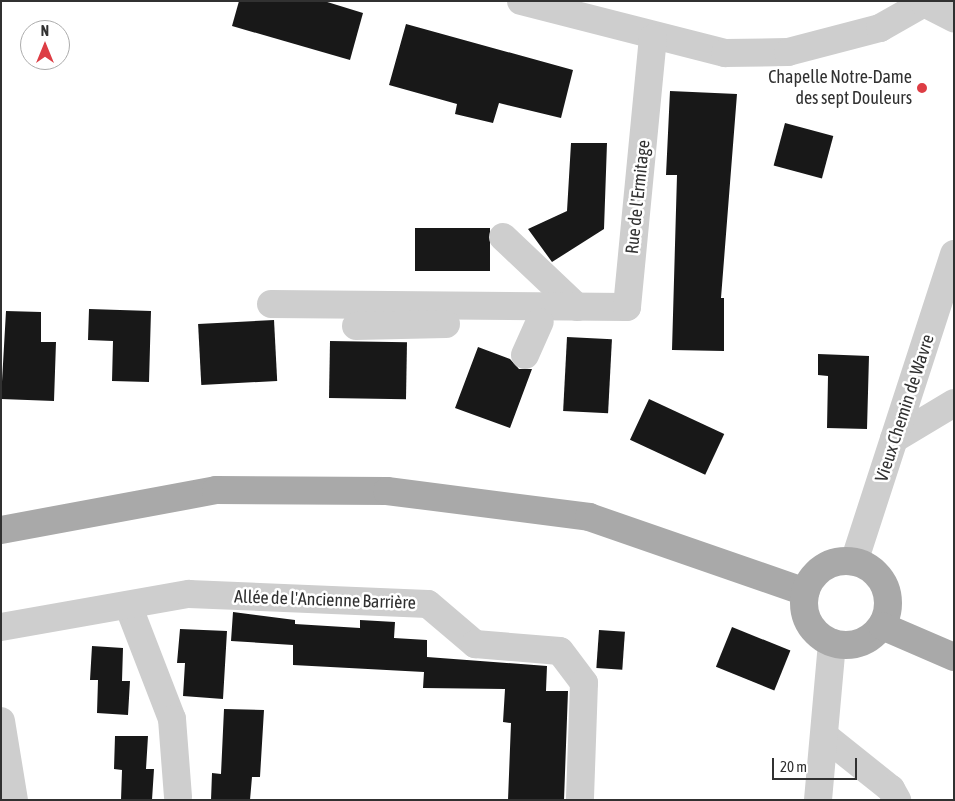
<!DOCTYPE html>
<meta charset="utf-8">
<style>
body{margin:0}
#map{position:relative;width:955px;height:801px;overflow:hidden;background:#fff;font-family:"Asap Condensed",sans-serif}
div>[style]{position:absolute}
.building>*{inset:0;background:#181818;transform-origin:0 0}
.minor>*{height:28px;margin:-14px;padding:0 14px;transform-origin:14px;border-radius:14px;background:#cecece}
.major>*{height:28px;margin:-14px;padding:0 14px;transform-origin:14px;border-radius:14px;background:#a9a9a9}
.major>.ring{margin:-14px;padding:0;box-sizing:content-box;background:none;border:28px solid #a9a9a9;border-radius:50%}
.dots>*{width:14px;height:14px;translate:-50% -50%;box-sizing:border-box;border:2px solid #fff;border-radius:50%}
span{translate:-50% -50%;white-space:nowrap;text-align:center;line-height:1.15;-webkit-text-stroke:5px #fff;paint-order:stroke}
.poi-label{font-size:18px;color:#313131}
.right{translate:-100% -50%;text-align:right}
.street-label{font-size:18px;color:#313131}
.frame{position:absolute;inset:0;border:2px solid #313131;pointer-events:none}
.north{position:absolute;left:20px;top:20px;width:50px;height:50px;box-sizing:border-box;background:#fff;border:1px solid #adadad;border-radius:50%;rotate:0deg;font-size:14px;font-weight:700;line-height:20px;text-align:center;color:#313131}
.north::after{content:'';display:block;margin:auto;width:18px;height:22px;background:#dd3d44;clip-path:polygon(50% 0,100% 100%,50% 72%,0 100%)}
.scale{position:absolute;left:772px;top:758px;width:85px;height:22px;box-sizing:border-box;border:2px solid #313131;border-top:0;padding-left:6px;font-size:15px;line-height:18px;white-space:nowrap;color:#313131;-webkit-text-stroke:4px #fff;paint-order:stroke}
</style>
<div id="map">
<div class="building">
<i style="clip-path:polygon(239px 1px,324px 1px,363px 13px,350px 60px,232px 26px)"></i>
<i style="clip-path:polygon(406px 24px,573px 70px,561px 118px,499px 103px,493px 123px,455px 114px,457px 104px,389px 85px)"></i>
<i style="clip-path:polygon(670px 91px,737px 94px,721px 298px,724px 298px,724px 351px,672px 350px,677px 175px,666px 175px)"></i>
<i style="left:785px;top:123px;width:50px;height:44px;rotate:15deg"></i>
<i style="clip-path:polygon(571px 143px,607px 143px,604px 229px,552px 262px,528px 229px,567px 211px)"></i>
<i style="left:415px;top:228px;width:75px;height:43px"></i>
<i style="clip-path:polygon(89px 309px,151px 311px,149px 382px,112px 381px,113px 341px,88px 340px)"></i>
<i style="clip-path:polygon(6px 311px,41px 312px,41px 342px,56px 342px,54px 401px,1px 399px)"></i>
<i style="left:274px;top:320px;width:61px;height:76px;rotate:87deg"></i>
<i style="left:567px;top:337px;width:45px;height:74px;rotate:3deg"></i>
<i style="left:330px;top:341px;width:77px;height:57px;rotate:1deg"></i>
<i style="clip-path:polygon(478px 347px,510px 359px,519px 369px,532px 369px,510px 428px,455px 408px)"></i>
<i style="clip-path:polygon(818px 354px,869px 356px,867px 429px,827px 428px,828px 376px,818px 375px)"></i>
<i style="left:649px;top:399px;width:83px;height:45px;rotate:25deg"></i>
<i style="clip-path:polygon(233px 612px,295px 620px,295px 624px,360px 628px,360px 620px,395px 622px,394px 638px,427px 640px,427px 657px,547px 666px,546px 691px,568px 691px,564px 800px,508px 800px,511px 723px,503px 722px,505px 689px,423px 688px,424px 672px,293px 665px,293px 645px,231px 641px)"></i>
<i style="left:732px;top:627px;width:63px;height:43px;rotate:22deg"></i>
<i style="clip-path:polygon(180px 629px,227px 631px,223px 699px,183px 696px,185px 663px,177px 663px)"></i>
<i style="left:599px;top:630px;width:26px;height:38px;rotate:4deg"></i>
<i style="clip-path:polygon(92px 646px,123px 648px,122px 681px,130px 681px,128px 715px,97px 713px,98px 680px,90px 680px)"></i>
<i style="clip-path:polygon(224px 709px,264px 710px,260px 777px,252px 777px,250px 800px,211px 800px,212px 773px,221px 774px)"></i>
<i style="clip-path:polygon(115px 736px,148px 736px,146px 769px,154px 769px,152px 800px,121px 800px,122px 770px,114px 769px)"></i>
</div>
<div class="minor">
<i style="left:521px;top:1px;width:211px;rotate:14.3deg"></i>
<i style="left:725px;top:53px;width:63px;rotate:-0.9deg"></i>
<i style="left:788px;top:52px;width:95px;rotate:-14.6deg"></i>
<i style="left:880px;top:28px;width:51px;rotate:-29.6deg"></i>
<i style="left:924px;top:3px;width:34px;rotate:27deg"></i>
<i style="left:503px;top:237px;width:102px;rotate:43.4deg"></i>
<i style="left:271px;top:304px;width:356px;rotate:0.5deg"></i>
<i style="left:627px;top:307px;width:270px;rotate:-84.5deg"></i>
<i style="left:356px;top:326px;width:90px;rotate:-1.3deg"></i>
<i style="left:525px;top:355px;width:36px;rotate:-66deg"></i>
<i style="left:894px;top:439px;width:70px;rotate:-31deg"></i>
<i style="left:854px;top:562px;width:324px;rotate:-72deg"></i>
<i style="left:128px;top:605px;width:122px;rotate:68.9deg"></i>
<i style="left:172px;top:719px;width:78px;rotate:85.6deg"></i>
<i style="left:1px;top:627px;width:191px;rotate:-10deg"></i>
<i style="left:189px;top:594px;width:239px;rotate:2.4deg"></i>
<i style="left:428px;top:604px;width:62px;rotate:40.4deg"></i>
<i style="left:475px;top:644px;width:85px;rotate:4.7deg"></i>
<i style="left:560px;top:651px;width:40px;rotate:53deg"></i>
<i style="left:584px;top:683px;width:117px;rotate:92deg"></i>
<i style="left:1px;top:721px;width:80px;rotate:80.7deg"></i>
<i style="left:827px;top:738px;width:82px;rotate:38.6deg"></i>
<i style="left:891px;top:789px;width:13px;rotate:61deg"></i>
<i style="left:818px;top:800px;width:158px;rotate:-84.9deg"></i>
</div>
<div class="major">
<i style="left:1px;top:530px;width:219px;rotate:-10.5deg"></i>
<i style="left:216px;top:490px;width:171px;rotate:0.3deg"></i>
<i style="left:387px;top:491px;width:204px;rotate:7.3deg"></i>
<i style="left:589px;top:517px;width:229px;rotate:19.1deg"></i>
<i class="ring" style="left:804px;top:561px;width:56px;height:56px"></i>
<i style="left:882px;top:626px;width:78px;rotate:23.3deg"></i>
</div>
<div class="dots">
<i style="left:922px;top:88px;background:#dd3d44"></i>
</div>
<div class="poi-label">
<span class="right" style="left:912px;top:88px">Chapelle Notre-Dame<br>des sept Douleurs</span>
</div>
<div class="street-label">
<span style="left:638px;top:197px;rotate:-84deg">Rue de l'Ermitage</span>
<span style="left:905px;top:408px;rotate:-72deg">Vieux Chemin de Wavre</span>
<span style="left:325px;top:600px;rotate:2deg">Allée de l'Ancienne Barrière</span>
</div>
<div class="frame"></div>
<div class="north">N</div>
<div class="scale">20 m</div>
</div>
